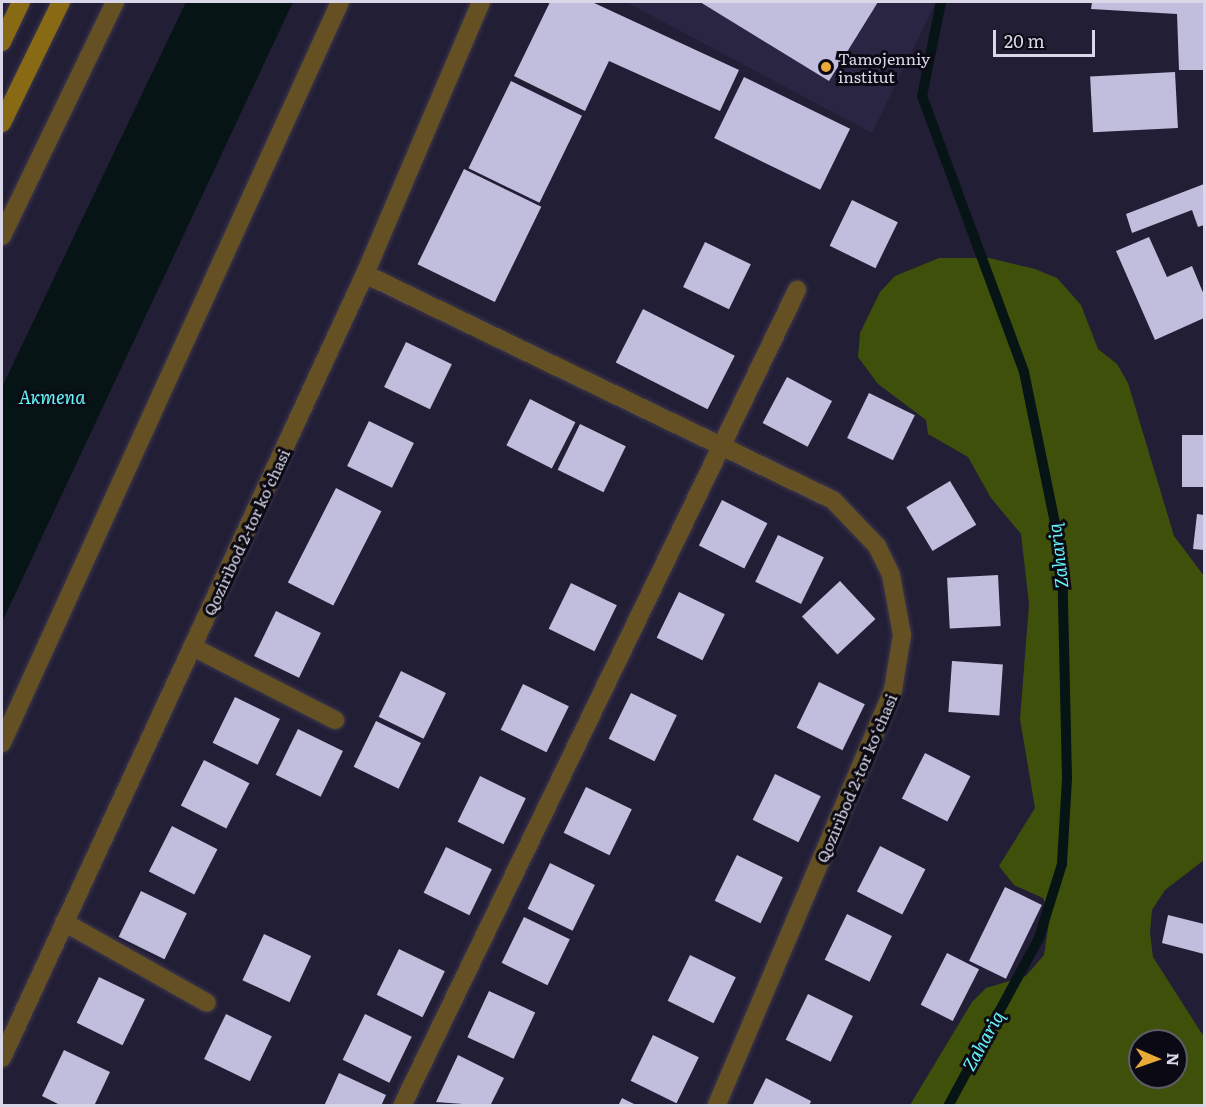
<!DOCTYPE html>
<meta charset="utf-8">
<style>
body{margin:0}
#map{position:relative;width:1206px;height:1107px;overflow:hidden;background:#221e35;font-family:Literata,serif}
div>[style]{position:absolute}
.built>*{inset:0;background:#2a2543}
.forest>*{inset:0;background:#3f500b}
.water>*{inset:0;background:#071415}
.stream>*{height:10px;margin:-5px;padding:0 5px;transform-origin:5px;border-radius:5px;background:#071415}
.building>*{inset:0;background:#c0bddd;transform-origin:0 0}
.roads{filter:drop-shadow(0 0 2px #3c384e) drop-shadow(0 0 2px #3c384e)}
.lane>*{height:18px;margin:-9px;padding:0 9px;transform-origin:9px;border-radius:9px;background:#645022}
.street>*{height:18px;margin:-9px;padding:0 9px;transform-origin:9px;border-radius:9px;background:#645022}
.secondary>*{height:18px;margin:-9px;padding:0 9px;transform-origin:9px;border-radius:9px;background:#896a14}
.dots>*{width:16px;height:16px;translate:-50% -50%;box-sizing:border-box;border:3px solid #0b0a14;border-radius:50%}
span{translate:-50% -50%;white-space:nowrap;text-align:center;line-height:1.15;-webkit-text-stroke:6px #0b0a14;paint-order:stroke}
.poi-label{font-size:16px;color:#d9d7e8}
.left{translate:0 -50%;text-align:left}
.street-label{font-size:16px;color:#d9d7e8}
.water-label{font-size:18px;color:#65f4f8;font-style:italic}
.frame{position:absolute;inset:0;border:3px solid #d9d7e8;pointer-events:none}
.north{position:absolute;left:1128px;top:1029px;width:60px;height:60px;box-sizing:border-box;background:#0b0a14;border:2px solid #5d5c69;border-radius:50%;rotate:92deg;font-size:16px;font-weight:700;line-height:24px;text-align:center;color:#d9d7e8}
.north::after{content:'';display:block;margin:auto;width:21px;height:27px;background:#eaaa38;clip-path:polygon(50% 0,100% 100%,50% 72%,0 100%)}
.scale{position:absolute;left:993px;top:30px;width:102px;height:27px;box-sizing:border-box;border:3px solid #d9d7e8;border-top:0;padding-left:8px;font-size:18px;line-height:21px;white-space:nowrap;color:#d9d7e8;-webkit-text-stroke:4px #0b0a14;paint-order:stroke}
</style>
<div id="map">
<div class="built">
<i style="clip-path:polygon(626px 2px,936px 2px,872px 133px)"></i>
</div>
<div class="forest">
<i style="clip-path:polygon(evenodd,939px 258px,989px 258px,1035px 269px,1057px 278px,1081px 305px,1098px 349px,1117px 364px,1128px 383px,1174px 536px,1204px 576px,1204px 860px,1165px 890px,1152px 910px,1150px 933px,1153px 957px,1204px 1037px,1204px 1105px,910px 1105px,972px 1002px,986px 988px,1026px 976px,1044px 955px,1050px 915px,1043px 898px,1014px 885px,999px 866px,1035px 808px,1020px 719px,1029px 604px,1021px 534px,991px 498px,968px 457px,928px 434px,926px 420px,878px 384px,858px 357px,860px 333px,880px 292px,895px 276px,939px 258px,1140px 1041px,1176px 1041px,1176px 1077px,1140px 1077px,1140px 1041px)"></i>
</div>
<div class="water">
<i style="clip-path:polygon(186px 2px,293px 2px,2px 622px,2px 387px)"></i>
</div>
<div class="stream">
<i style="left:941px;top:2px;width:96px;rotate:101.4deg"></i>
<i style="left:922px;top:96px;width:294px;rotate:69.7deg"></i>
<i style="left:1024px;top:372px;width:189px;rotate:78.4deg"></i>
<i style="left:1062px;top:557px;width:222px;rotate:88.7deg"></i>
<i style="left:1067px;top:779px;width:85px;rotate:93.4deg"></i>
<i style="left:1062px;top:864px;width:77px;rotate:107.3deg"></i>
<i style="left:1039px;top:938px;width:191px;rotate:118.4deg"></i>
</div>
<div class="building">
<i style="clip-path:polygon(550px 2px,592px 2px,739px 70px,720px 111px,609px 61px,585px 111px,514px 76px)"></i>
<i style="clip-path:polygon(700px 2px,878px 2px,829px 81px)"></i>
<i style="clip-path:polygon(1092px 2px,1204px 2px,1204px 70px,1179px 70px,1177px 14px,1091px 9px)"></i>
<i style="left:1175px;top:72px;width:56px;height:85px;rotate:87deg"></i>
<i style="left:744px;top:77px;width:118px;height:68px;rotate:26deg"></i>
<i style="left:511px;top:81px;width:79px;height:97px;rotate:26deg"></i>
<i style="left:464px;top:169px;width:86px;height:106px;rotate:26deg"></i>
<i style="clip-path:polygon(1204px 184px,1204px 225px,1198px 227px,1192px 210px,1132px 233px,1126px 214px)"></i>
<i style="left:852px;top:200px;width:51px;height:51px;rotate:26deg"></i>
<i style="clip-path:polygon(1149px 237px,1167px 277px,1192px 266px,1204px 295px,1204px 318px,1155px 340px,1116px 251px)"></i>
<i style="left:705px;top:242px;width:51px;height:50px;rotate:26deg"></i>
<i style="left:643px;top:309px;width:103px;height:60px;rotate:27deg"></i>
<i style="left:406px;top:342px;width:51px;height:50px;rotate:26deg"></i>
<i style="left:787px;top:377px;width:51px;height:52px;rotate:28deg"></i>
<i style="left:869px;top:393px;width:51px;height:50px;rotate:26deg"></i>
<i style="left:530px;top:399px;width:51px;height:52px;rotate:27deg"></i>
<i style="left:369px;top:421px;width:50px;height:50px;rotate:26deg"></i>
<i style="left:580px;top:424px;width:51px;height:51px;rotate:26deg"></i>
<i style="left:1204px;top:435px;width:52px;height:22px;rotate:90deg"></i>
<i style="left:950px;top:481px;width:51px;height:51px;rotate:59deg"></i>
<i style="left:336px;top:488px;width:51px;height:106px;rotate:27deg"></i>
<i style="left:722px;top:500px;width:51px;height:51px;rotate:27deg"></i>
<i style="clip-path:polygon(1197px 514px,1204px 515px,1204px 550px,1193px 549px)"></i>
<i style="left:778px;top:535px;width:51px;height:52px;rotate:26deg"></i>
<i style="left:998px;top:575px;width:51px;height:51px;rotate:87deg"></i>
<i style="left:840px;top:581px;width:52px;height:52px;rotate:47deg"></i>
<i style="left:571px;top:583px;width:51px;height:51px;rotate:26deg"></i>
<i style="left:679px;top:592px;width:51px;height:51px;rotate:26deg"></i>
<i style="left:276px;top:611px;width:50px;height:50px;rotate:26deg"></i>
<i style="left:952px;top:661px;width:51px;height:51px;rotate:4deg"></i>
<i style="left:401px;top:671px;width:50px;height:51px;rotate:26deg"></i>
<i style="left:819px;top:682px;width:51px;height:51px;rotate:26deg"></i>
<i style="left:523px;top:684px;width:51px;height:51px;rotate:26deg"></i>
<i style="left:631px;top:693px;width:51px;height:51px;rotate:26deg"></i>
<i style="left:235px;top:697px;width:50px;height:51px;rotate:26deg"></i>
<i style="left:376px;top:721px;width:50px;height:51px;rotate:26deg"></i>
<i style="left:298px;top:729px;width:50px;height:51px;rotate:26deg"></i>
<i style="left:925px;top:753px;width:51px;height:51px;rotate:27deg"></i>
<i style="left:204px;top:760px;width:51px;height:51px;rotate:27deg"></i>
<i style="left:775px;top:774px;width:51px;height:51px;rotate:26deg"></i>
<i style="left:480px;top:776px;width:51px;height:51px;rotate:26deg"></i>
<i style="left:586px;top:787px;width:51px;height:51px;rotate:26deg"></i>
<i style="left:172px;top:826px;width:51px;height:51px;rotate:27deg"></i>
<i style="left:880px;top:846px;width:51px;height:51px;rotate:27deg"></i>
<i style="left:446px;top:847px;width:51px;height:51px;rotate:26deg"></i>
<i style="left:737px;top:855px;width:51px;height:51px;rotate:26deg"></i>
<i style="left:550px;top:863px;width:50px;height:51px;rotate:26deg"></i>
<i style="left:1005px;top:887px;width:41px;height:82px;rotate:26deg"></i>
<i style="left:141px;top:891px;width:51px;height:51px;rotate:26deg"></i>
<i style="left:847px;top:914px;width:50px;height:51px;rotate:26deg"></i>
<i style="clip-path:polygon(1168px 915px,1204px 924px,1204px 954px,1162px 943px)"></i>
<i style="left:524px;top:917px;width:51px;height:51px;rotate:26deg"></i>
<i style="left:264px;top:934px;width:52px;height:51px;rotate:25deg"></i>
<i style="left:399px;top:949px;width:51px;height:51px;rotate:26deg"></i>
<i style="left:947px;top:953px;width:36px;height:58px;rotate:27deg"></i>
<i style="left:690px;top:955px;width:51px;height:51px;rotate:26deg"></i>
<i style="left:99px;top:977px;width:51px;height:51px;rotate:26deg"></i>
<i style="left:489px;top:991px;width:51px;height:51px;rotate:25deg"></i>
<i style="left:808px;top:994px;width:50px;height:51px;rotate:26deg"></i>
<i style="left:226px;top:1014px;width:51px;height:50px;rotate:26deg"></i>
<i style="left:365px;top:1014px;width:52px;height:51px;rotate:26deg"></i>
<i style="left:653px;top:1035px;width:51px;height:51px;rotate:26deg"></i>
<i style="clip-path:polygon(64px 1050px,110px 1072px,94px 1106px,62px 1106px,42px 1096px)"></i>
<i style="clip-path:polygon(458px 1055px,504px 1078px,490px 1106px,436px 1102px)"></i>
<i style="clip-path:polygon(339px 1073px,386px 1095px,381px 1106px,324px 1106px)"></i>
<i style="clip-path:polygon(766px 1078px,811px 1101px,809px 1106px,752px 1106px)"></i>
<i style="clip-path:polygon(622px 1098px,638px 1106px,618px 1106px)"></i>
</div>
<div class="roads">
<div class="lane">
<i style="left:193px;top:647px;width:160px;rotate:27.2deg"></i>
<i style="left:64px;top:922px;width:164px;rotate:29.5deg"></i>
</div>
<div class="street">
<i style="left:2px;top:236px;width:260px;rotate:-64.2deg"></i>
<i style="left:365px;top:274px;width:520px;rotate:25.78deg"></i>
<i style="left:833px;top:500px;width:64px;rotate:46.3deg"></i>
<i style="left:877px;top:546px;width:32px;rotate:64deg"></i>
<i style="left:891px;top:575px;width:61px;rotate:79.6deg"></i>
<i style="left:902px;top:635px;width:56px;rotate:99.3deg"></i>
<i style="left:893px;top:690px;width:452px;rotate:113deg"></i>
<i style="left:2px;top:743px;width:814px;rotate:-65.48deg"></i>
<i style="left:2px;top:1058px;width:864px;rotate:-65.16deg"></i>
<i style="left:365px;top:274px;width:296px;rotate:-66.9deg"></i>
<i style="left:402px;top:1106px;width:907px;rotate:-64.17deg"></i>
</div>
<div class="secondary">
<i style="left:2px;top:42px;width:44px;rotate:-64.6deg"></i>
<i style="left:2px;top:123px;width:135px;rotate:-64deg"></i>
</div>
</div>
<div class="dots">
<i style="left:826px;top:67px;background:#eaaa38"></i>
</div>
<div class="poi-label">
<span class="left" style="left:838px;top:67px">Tamojenniy<br>institut</span>
</div>
<div class="street-label">
<span style="left:246px;top:532px;rotate:-65deg">Qoziribod 2-tor ko‘chasi</span>
<span style="left:856px;top:778px;rotate:-67deg">Qoziribod 2-tor ko‘chasi</span>
</div>
<div class="water-label">
<span style="left:52px;top:397px">Актепа</span>
<span style="left:1058px;top:556px;rotate:-97deg">Zahariq</span>
<span style="left:983px;top:1041px;rotate:-61deg">Zahariq</span>
</div>
<div class="frame"></div>
<div class="north">N</div>
<div class="scale">20 m</div>
</div>
